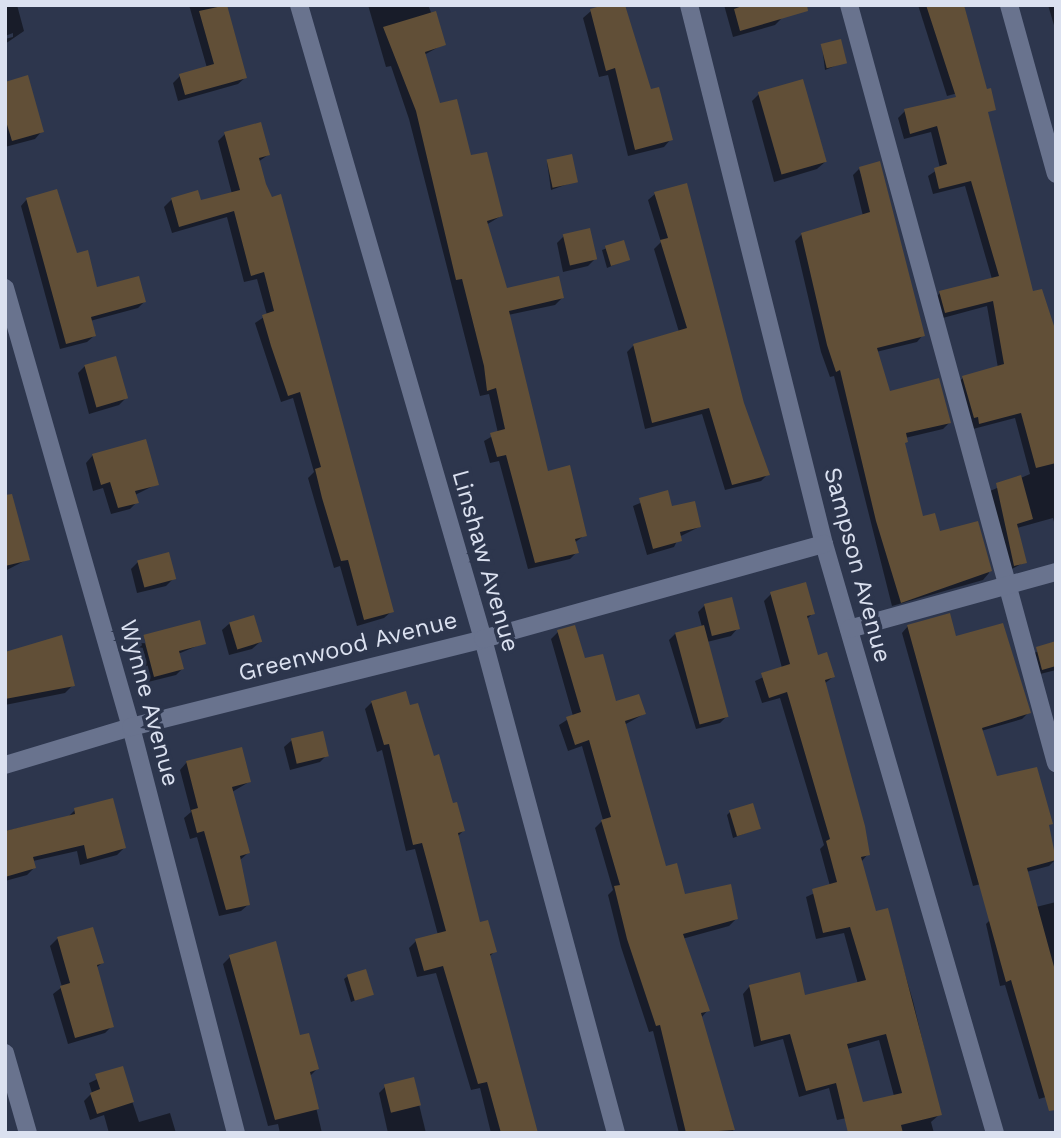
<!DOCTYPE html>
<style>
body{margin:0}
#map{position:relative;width:1061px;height:1138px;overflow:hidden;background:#2d364d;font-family:"Work Sans",sans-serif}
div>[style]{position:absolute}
.shadow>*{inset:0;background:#0007}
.building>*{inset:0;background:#614f37;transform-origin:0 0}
.minor>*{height:18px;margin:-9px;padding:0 9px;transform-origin:9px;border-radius:9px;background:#69738e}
span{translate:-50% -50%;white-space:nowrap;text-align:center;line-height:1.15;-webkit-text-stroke:7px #2d364d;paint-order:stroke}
.street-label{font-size:24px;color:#dbe1f0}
.frame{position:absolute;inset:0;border:7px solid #dbe1f0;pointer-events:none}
</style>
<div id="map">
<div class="shadow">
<i style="clip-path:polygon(5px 5px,17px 5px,24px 31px,5px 44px,5px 39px,13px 37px,13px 33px,5px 36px)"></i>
<i style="clip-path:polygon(189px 5px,224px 5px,246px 77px,238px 84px,178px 101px,173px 83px,180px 76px,207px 68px)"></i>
<i style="clip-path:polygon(368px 5px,428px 5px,444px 44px,424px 55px,439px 106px,501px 216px,486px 225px,505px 290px,562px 298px,555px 305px,508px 315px,547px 473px,585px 535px,574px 543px,577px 552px,570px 559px,528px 569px,499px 461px,490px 463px,484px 441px,498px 433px,489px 394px,480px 396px,409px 119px,391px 66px,386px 67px)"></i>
<i style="clip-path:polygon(724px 5px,783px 5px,782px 18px,775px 25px,733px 37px)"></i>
<i style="clip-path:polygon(918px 5px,964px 5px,976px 88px,947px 96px)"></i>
<i style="clip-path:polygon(1048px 5px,1056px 5px,1056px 32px)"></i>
<i style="clip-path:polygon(591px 11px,650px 91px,671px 139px,664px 147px,628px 156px,608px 75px,599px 77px,583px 18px)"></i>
<i style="clip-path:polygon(822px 46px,845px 62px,825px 70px)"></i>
<i style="clip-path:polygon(5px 83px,42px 131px,35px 139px,5px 147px)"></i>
<i style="clip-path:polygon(759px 94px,825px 162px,817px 169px,774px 182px,752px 101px)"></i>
<i style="clip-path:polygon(950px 100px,1032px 293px,1056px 334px,1056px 530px,1053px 518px,1017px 528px,1025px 562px,1008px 571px,990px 491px,1030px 474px,1015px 418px,973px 429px,956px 384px,963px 378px,998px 368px,987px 306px,939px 319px,933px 300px,940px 293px,992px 279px,965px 186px,933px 194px,928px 176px,940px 168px,931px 132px,904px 139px,898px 118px,905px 111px)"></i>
<i style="clip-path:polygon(225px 134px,268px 155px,258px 162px,392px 611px,384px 618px,357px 626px,340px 566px,334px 568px,308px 478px,314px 472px,293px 398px,281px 402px,255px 323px,267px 315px,257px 279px,244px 282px,227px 217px,172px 233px,164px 207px,172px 199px,200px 202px,232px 194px,218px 141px)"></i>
<i style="clip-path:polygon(547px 162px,576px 181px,551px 190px)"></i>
<i style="clip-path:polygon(859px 169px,923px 335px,917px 342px,876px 352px,888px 393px,949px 423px,943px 429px,905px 438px,903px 444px,922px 518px,939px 533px,977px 523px,989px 573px,983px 580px,892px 606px,834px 376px,830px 377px,821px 352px,795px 241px,802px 234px,863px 216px,853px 175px)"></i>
<i style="clip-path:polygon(655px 194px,742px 403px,768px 474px,761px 481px,725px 490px,702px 414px,645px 429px,627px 352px,633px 346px,679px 332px,654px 249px,661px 242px,648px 200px)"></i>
<i style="clip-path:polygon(27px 199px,76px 255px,96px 289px,144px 302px,138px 308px,90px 321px,94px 336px,87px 342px,60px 349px,21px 206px)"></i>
<i style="clip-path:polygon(564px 236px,595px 259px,588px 266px,563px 272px,557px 243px)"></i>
<i style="clip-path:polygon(623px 242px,628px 259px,607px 268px,602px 250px)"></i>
<i style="clip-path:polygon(85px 366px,126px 398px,119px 405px,89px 414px,78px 373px)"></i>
<i style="clip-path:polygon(93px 455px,157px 484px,135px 495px,137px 502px,130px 509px,111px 514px,103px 488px,93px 491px,86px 463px)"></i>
<i style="clip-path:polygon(666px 492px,671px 508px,699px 527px,679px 537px,674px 547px,647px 555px,633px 506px)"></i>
<i style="clip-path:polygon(5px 531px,28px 559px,5px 571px)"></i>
<i style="clip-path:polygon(138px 562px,174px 578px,166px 586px,137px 593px,131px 569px)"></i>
<i style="clip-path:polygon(771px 594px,813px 613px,806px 620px,816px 657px,833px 677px,824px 684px,868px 854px,861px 862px,874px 914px,886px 910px,913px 1001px,940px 1114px,931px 1122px,934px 1133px,878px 1133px,894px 1096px,879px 1040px,847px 1049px,856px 1116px,837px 1120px,829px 1088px,799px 1097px,783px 1039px,754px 1047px,743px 994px,749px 987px,804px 997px,858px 984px,844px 933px,816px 939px,806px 897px,830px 886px,820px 849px,824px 845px,780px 698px,762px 703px,755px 681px,782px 668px,764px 601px)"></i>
<i style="clip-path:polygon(705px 605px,738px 628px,731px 636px,707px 642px,727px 716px,720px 723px,696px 729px,669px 640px,676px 633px,702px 627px,698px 612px)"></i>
<i style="clip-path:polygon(230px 623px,260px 642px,252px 649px,229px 655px,222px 630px)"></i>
<i style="clip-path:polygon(908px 626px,955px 638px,1029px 712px,1022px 719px,981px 731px,996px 778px,1055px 860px,1049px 866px,973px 886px,902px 633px)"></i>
<i style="clip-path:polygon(558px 632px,615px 703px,644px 714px,624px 725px,664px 868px,684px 896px,736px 919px,729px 926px,682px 939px,708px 1010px,701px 1018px,734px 1133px,679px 1133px,653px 1031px,649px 1032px,621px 947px,608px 895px,613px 890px,595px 828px,603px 820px,582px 746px,568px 751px,559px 725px,573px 716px,551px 639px)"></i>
<i style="clip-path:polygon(144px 637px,204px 643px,178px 654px,182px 669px,176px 675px,148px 682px,137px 643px)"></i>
<i style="clip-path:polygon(1056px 643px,1056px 670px,1036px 675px,1030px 655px)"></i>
<i style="clip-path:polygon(5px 653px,73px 685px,65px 693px,5px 705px)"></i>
<i style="clip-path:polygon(372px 702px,432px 758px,463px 831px,457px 837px,479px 924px,495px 951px,489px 957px,537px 1133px,491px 1133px,480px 1088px,471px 1090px,436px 973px,417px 977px,409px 948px,416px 941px,438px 935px,415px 849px,406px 851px,382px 750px,377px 752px,365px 709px)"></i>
<i style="clip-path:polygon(292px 740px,327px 755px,320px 762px,290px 770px,284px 747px)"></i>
<i style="clip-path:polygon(187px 762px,249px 782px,232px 792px,248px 853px,239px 861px,249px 904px,241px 911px,219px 916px,197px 837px,190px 839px,184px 818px,191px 812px,180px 770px)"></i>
<i style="clip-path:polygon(75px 810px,124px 848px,117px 855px,80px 865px,77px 851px,33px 861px,34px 868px,27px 875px,5px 881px,5px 831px,67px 818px)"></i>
<i style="clip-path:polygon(730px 812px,759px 828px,733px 838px,727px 815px)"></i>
<i style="clip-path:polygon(1056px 902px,1056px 1094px,1039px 1099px,1005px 985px,1000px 986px,986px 924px,992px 918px)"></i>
<i style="clip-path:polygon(58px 938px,102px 963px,96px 968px,112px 1026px,105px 1033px,68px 1044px,53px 994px,62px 987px,50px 946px)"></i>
<i style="clip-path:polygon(230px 957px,299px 1037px,317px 1069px,309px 1077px,322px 1133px,280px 1133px,278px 1124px,268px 1126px,223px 964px)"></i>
<i style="clip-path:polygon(348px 976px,372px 994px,351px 1002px,344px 979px)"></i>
<i style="clip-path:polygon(121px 1068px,139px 1122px,170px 1113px,176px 1133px,109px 1133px,104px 1115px,90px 1120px,84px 1101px,92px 1093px,89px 1083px)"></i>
<i style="clip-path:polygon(413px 1080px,426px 1133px,388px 1133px,379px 1093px,385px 1087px)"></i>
</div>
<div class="building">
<i style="clip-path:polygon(227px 5px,247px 78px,185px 95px,179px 74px,214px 64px,199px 11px)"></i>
<i style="clip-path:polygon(604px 5px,625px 5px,651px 89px,659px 87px,673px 140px,635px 150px,615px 68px,606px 71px,590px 9px)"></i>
<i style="clip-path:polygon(745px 5px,807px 5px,808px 11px,740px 31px,734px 9px)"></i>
<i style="clip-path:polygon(926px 5px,964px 5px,987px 89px,991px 88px,996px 110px,988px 112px,1033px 291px,1042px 289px,1056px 332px,1056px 463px,1036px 468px,1021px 413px,979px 424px,978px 417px,974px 418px,962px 376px,1004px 364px,993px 301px,945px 313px,939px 291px,999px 276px,971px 181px,939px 189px,934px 168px,947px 164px,937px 126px,910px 134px,904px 109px,956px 97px)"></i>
<i style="clip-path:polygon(436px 11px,446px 45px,425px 52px,440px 103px,457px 99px,471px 155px,487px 152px,503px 216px,487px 221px,507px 288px,559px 276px,564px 298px,509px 311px,548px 471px,570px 465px,587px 536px,575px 539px,579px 553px,535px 563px,506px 455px,497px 457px,490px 433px,505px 429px,496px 388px,487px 391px,484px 366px,462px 279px,456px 280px,416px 111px,383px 27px)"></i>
<i style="left:841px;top:39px;width:25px;height:21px;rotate:76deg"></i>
<i style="clip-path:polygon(28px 75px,44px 132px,12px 141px,5px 118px,5px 82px)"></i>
<i style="left:803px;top:79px;width:86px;height:47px;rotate:74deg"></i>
<i style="clip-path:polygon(261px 122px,270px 155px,259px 158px,266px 184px,272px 197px,281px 194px,394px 612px,364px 620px,348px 560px,341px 561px,322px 498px,315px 469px,321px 467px,300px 392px,288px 396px,271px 346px,262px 315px,274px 311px,264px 272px,251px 276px,234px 211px,179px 227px,171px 198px,198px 190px,201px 200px,240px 190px,224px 132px)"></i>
<i style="left:572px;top:154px;width:29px;height:26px;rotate:78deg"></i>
<i style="clip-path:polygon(880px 161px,925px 336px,877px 348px,890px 391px,939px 378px,951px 423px,906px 433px,908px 442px,905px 443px,923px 516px,935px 513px,940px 531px,978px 521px,992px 571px,901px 603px,876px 521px,840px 370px,836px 372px,827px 345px,801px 233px,870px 212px,859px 167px)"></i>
<i style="clip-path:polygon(687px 183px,744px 403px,770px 475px,732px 485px,709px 408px,652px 423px,633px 344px,687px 328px,660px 240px,668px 238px,654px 192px)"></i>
<i style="clip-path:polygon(57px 189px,77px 253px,88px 250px,97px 287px,139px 276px,146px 302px,91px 317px,96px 336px,66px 344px,26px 198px)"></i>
<i style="left:590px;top:228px;width:32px;height:28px;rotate:77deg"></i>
<i style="left:624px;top:240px;width:21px;height:20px;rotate:73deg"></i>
<i style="left:116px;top:356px;width:44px;height:33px;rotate:74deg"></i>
<i style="clip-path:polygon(146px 439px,159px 485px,135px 491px,139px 503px,118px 508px,110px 482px,101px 485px,92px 454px)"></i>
<i style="clip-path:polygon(1021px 475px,1033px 519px,1017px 524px,1027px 563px,1014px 566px,996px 483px)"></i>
<i style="clip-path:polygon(668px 490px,672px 506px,695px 501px,701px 527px,680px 532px,682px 541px,653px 549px,639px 498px)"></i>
<i style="clip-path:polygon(12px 494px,30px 560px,5px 566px,5px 495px)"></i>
<i style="left:169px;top:552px;width:28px;height:33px;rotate:75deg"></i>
<i style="clip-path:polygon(evenodd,806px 582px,815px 614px,807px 616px,818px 655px,827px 652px,835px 677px,825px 680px,865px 826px,870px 855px,861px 857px,876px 911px,888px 908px,942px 1115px,901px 1125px,903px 1133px,848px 1133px,836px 1083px,806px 1091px,790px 1034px,761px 1041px,749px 985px,800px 972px,805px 995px,866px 980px,850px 927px,823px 933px,812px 889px,837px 882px,826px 841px,830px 839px,787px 692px,769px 698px,761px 673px,790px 664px,770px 592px,806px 582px,886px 1034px,902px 1093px,863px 1102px,847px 1044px,886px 1034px)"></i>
<i style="left:732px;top:597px;width:33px;height:29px;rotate:76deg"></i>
<i style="clip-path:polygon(950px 613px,956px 636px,1003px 623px,1031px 713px,982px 728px,997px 776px,1037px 767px,1053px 824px,1049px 825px,1056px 860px,1027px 868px,1056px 974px,1056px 1110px,1049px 1111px,1011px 980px,1006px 982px,907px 625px)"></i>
<i style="left:254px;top:615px;width:28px;height:26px;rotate:73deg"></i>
<i style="clip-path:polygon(200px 620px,206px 644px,179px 651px,184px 669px,154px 677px,143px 635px)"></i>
<i style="clip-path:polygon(575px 625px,585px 658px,603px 654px,616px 701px,639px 694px,646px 714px,625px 721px,666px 866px,677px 863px,685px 894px,731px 884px,738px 919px,683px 934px,710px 1011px,701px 1013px,735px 1130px,686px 1133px,660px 1025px,656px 1026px,627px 939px,614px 886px,620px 885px,601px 820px,611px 817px,589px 740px,575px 745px,566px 717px,581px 712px,557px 630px)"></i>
<i style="left:704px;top:625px;width:95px;height:30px;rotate:75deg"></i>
<i style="clip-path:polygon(62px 635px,75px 686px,5px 699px,5px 652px)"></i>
<i style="clip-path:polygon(1056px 641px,1056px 666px,1042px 670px,1036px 647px)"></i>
<i style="clip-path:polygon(406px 691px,410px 705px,418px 703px,434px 756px,439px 754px,453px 803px,457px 802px,465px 831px,458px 833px,480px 922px,488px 920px,497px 952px,490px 954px,538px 1133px,501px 1133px,487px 1082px,478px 1084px,443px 966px,424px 971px,415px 939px,446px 931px,422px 843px,413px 845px,389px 744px,384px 745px,371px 701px)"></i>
<i style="left:323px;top:731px;width:26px;height:33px;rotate:77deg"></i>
<i style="clip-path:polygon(242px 747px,251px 782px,232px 787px,250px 853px,240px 856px,250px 905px,226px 910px,204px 831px,197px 833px,191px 810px,198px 808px,186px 761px)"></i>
<i style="clip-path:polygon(113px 798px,126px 848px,87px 859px,84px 845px,33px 857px,36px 868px,5px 877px,5px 831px,75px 814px,74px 808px)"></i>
<i style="left:753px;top:803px;width:27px;height:25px;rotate:73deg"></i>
<i style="clip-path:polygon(93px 927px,104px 963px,97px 965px,114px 1027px,75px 1038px,60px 986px,70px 983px,57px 937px)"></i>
<i style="clip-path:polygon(276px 941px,300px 1035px,309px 1033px,319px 1069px,310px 1072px,319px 1109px,275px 1120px,229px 955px)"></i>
<i style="left:366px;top:969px;width:27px;height:20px;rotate:73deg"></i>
<i style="clip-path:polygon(123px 1066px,134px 1102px,97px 1114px,90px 1093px,100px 1089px,95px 1074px)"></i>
<i style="left:414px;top:1077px;width:29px;height:31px;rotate:76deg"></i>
</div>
<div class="minor">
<i style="left:299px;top:5px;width:660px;rotate:73.82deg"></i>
<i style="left:483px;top:639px;width:512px;rotate:74.93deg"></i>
<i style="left:689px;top:5px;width:556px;rotate:75.94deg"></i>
<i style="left:824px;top:544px;width:613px;rotate:73.81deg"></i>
<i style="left:849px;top:5px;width:786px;rotate:74.73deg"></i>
<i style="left:1009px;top:5px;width:175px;rotate:74.5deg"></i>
<i style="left:5px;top:288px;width:457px;rotate:74deg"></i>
<i style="left:131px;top:727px;width:419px;rotate:75.5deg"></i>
<i style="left:849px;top:629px;width:215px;rotate:-15.4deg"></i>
<i style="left:5px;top:765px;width:132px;rotate:-16.8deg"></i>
<i style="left:131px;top:727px;width:363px;rotate:-14deg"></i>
<i style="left:483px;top:639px;width:354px;rotate:-15.6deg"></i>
<i style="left:5px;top:1053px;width:83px;rotate:74deg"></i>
</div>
<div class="street-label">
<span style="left:485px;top:561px;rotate:74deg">Linshaw Avenue</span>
<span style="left:857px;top:565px;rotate:75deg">Sampson Avenue</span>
<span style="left:348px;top:647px;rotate:-14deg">Greenwood Avenue</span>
<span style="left:149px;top:703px;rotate:75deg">Wynne Avenue</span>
</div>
<div class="frame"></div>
</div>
